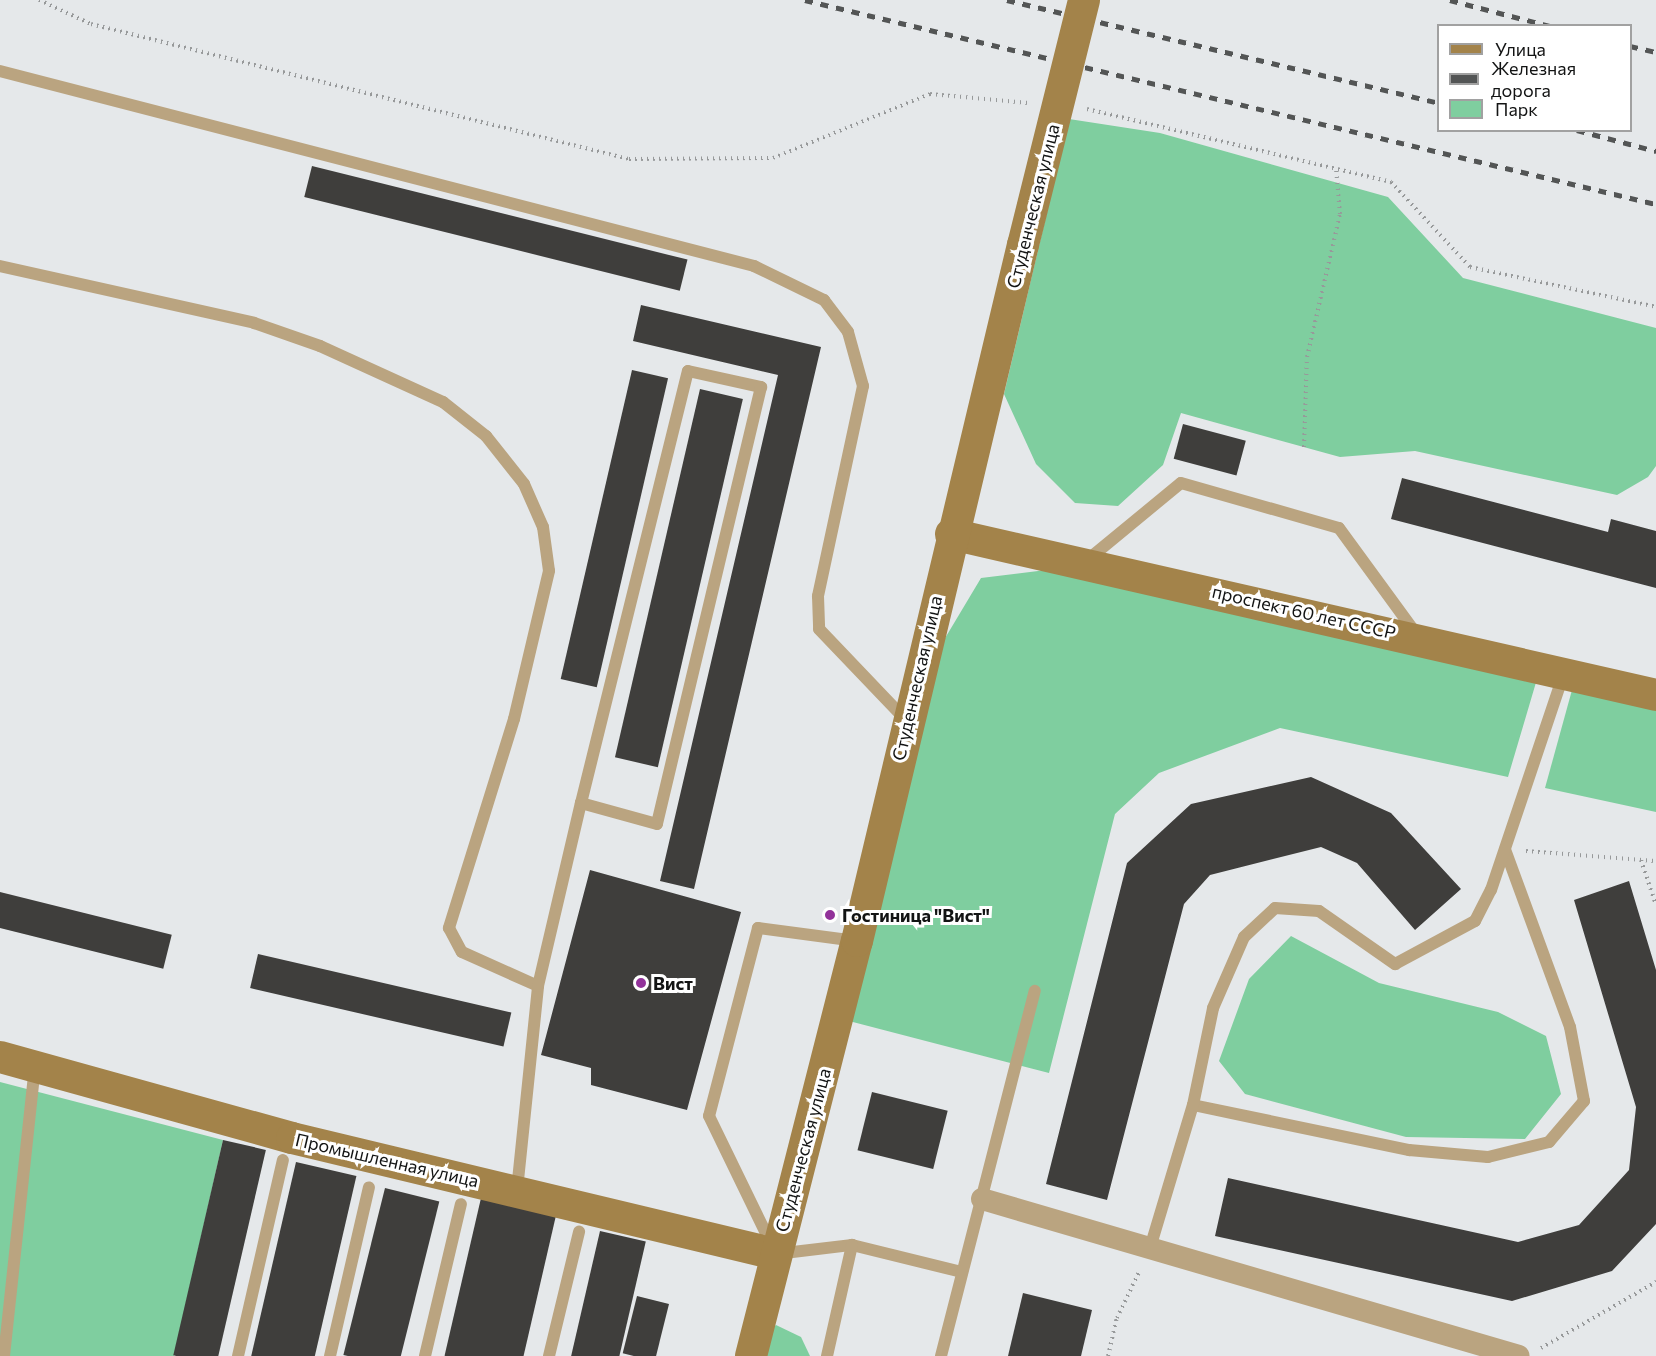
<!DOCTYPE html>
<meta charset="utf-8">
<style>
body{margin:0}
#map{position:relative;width:1656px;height:1356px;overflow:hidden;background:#e5e8ea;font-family:Commissioner,sans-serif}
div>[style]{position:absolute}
.green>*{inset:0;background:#7fce9f}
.building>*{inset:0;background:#3f3e3c;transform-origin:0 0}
.path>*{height:4px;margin-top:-2px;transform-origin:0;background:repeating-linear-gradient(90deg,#97999a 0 1.5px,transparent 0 6px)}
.lane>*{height:12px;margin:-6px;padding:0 6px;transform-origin:6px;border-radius:6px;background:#baa480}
.street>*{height:22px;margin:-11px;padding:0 11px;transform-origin:11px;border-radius:11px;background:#baa480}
.secondary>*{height:32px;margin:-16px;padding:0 16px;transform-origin:16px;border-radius:16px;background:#a3834a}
.rail>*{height:4.5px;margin-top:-2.25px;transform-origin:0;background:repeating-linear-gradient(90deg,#535555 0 8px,transparent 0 16px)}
.secondary-bridge>*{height:32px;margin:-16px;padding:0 16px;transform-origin:16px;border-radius:16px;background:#a3834a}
.dots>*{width:16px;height:16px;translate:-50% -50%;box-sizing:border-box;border:3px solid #fff;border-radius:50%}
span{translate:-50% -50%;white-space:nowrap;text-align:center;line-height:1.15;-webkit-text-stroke:6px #fff;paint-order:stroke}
.street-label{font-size:18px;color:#131414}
.poi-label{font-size:18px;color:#131414;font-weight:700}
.left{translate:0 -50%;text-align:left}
.legend{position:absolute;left:1437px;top:24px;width:195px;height:108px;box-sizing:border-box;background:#fff;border:2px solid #a1a1a1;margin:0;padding:8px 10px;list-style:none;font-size:18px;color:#131414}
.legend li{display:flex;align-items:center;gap:12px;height:30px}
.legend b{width:30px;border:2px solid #a1a1a1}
</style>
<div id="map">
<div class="green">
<i style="clip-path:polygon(1069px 119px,1160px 133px,1388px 197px,1463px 278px,1656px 328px,1656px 466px,1648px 477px,1617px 495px,1415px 451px,1340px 457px,1181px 413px,1163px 465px,1118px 506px,1075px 503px,1036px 464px,1004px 394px)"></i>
<i style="clip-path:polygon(1054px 569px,1537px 679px,1508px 777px,1280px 728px,1159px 773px,1115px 814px,1049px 1073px,849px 1021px,926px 670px,981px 578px)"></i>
<i style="clip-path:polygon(1572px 690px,1656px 710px,1656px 812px,1545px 788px)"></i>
<i style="clip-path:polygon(1291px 936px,1379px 983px,1498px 1012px,1546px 1036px,1561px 1094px,1525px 1139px,1406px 1137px,1245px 1094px,1219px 1061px,1249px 979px)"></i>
<i style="clip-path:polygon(0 1082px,223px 1140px,174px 1356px,0 1356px)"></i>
<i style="clip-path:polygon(776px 1325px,801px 1337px,810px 1356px,753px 1356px,756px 1343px)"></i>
</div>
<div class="building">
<i style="left:312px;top:166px;width:387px;height:32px;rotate:14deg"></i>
<i style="clip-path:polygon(641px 305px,821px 347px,694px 889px,660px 881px,778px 375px,633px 341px)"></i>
<i style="left:632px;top:370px;width:37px;height:317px;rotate:13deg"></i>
<i style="left:700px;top:389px;width:44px;height:378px;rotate:13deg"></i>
<i style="left:1183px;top:424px;width:65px;height:36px;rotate:15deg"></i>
<i style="clip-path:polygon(1402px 478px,1608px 532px,1611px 519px,1656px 531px,1656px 588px,1391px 519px)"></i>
<i style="clip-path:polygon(1311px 777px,1391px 813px,1461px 889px,1415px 930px,1357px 863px,1321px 847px,1210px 875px,1184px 904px,1107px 1200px,1046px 1184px,1127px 863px,1191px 804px)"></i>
<i style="clip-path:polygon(590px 870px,741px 912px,687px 1110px,591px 1085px,591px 1068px,541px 1055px)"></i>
<i style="clip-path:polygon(1629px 881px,1656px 970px,1656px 1224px,1612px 1271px,1512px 1301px,1215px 1236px,1228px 1178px,1518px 1242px,1579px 1225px,1629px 1170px,1636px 1107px,1574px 900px)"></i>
<i style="left:0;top:892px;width:177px;height:35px;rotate:14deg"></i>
<i style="left:258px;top:954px;width:260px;height:35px;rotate:13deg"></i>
<i style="left:872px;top:1092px;width:78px;height:60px;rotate:14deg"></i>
<i style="left:223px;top:1140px;width:44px;height:221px;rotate:13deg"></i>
<i style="left:296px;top:1162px;width:62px;height:199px;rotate:13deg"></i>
<i style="left:385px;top:1188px;width:56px;height:172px;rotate:14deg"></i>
<i style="left:481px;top:1198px;width:77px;height:162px;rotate:13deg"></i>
<i style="left:600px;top:1231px;width:47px;height:129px;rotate:13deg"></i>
<i style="clip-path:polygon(1023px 1293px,1092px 1310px,1081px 1356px,1008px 1356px)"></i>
<i style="left:637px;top:1296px;width:33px;height:59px;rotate:14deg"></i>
</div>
<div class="path">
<i style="left:39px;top:0;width:57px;rotate:24.8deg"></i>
<i style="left:91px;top:24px;width:555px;rotate:14.09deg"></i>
<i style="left:629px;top:159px;width:144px;rotate:-0.4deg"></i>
<i style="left:773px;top:158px;width:170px;rotate:-22.2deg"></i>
<i style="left:930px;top:94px;width:99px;rotate:5.2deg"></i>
<i style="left:1087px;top:109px;width:313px;rotate:13.5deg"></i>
<i style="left:1391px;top:182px;width:116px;rotate:47.1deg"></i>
<i style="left:1470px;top:267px;width:190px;rotate:12.1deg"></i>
<i style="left:1304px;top:447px;width:90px;rotate:-88.1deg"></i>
<i style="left:1307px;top:357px;width:147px;rotate:-77deg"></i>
<i style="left:1340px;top:214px;width:45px;rotate:-95.1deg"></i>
<i style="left:1526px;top:851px;width:130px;rotate:4.4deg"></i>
<i style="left:1641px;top:860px;width:47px;rotate:71.6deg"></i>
<i style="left:1541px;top:1348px;width:133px;rotate:-29.9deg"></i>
<i style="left:1108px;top:1356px;width:39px;rotate:-77deg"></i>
<i style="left:1117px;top:1318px;width:53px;rotate:-64.4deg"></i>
</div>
<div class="lane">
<i style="left:0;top:71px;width:779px;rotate:14.5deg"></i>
<i style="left:754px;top:266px;width:78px;rotate:25.9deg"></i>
<i style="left:824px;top:300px;width:40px;rotate:53deg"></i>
<i style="left:848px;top:332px;width:56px;rotate:74.5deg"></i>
<i style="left:863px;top:386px;width:215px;rotate:102.1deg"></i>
<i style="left:818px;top:596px;width:33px;rotate:88deg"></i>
<i style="left:819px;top:629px;width:127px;rotate:46.3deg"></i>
<i style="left:0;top:266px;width:260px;rotate:12.6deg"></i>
<i style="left:254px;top:323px;width:70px;rotate:19.2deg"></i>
<i style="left:320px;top:346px;width:135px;rotate:24.5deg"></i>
<i style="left:443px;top:402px;width:55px;rotate:38.3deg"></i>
<i style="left:486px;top:436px;width:61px;rotate:51.6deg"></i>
<i style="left:524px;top:484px;width:47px;rotate:66.2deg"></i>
<i style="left:543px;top:527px;width:44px;rotate:82.2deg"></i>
<i style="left:549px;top:571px;width:152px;rotate:103.3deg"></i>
<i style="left:514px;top:719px;width:219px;rotate:107.3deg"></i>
<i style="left:449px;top:928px;width:27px;rotate:62deg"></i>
<i style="left:462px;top:952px;width:83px;rotate:24.1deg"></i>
<i style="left:1085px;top:562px;width:124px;rotate:-39.5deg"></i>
<i style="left:1181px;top:483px;width:164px;rotate:15.9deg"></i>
<i style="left:1339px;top:528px;width:132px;rotate:53.9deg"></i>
<i style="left:856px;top:941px;width:99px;rotate:-172.4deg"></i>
<i style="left:758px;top:928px;width:194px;rotate:104.6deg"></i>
<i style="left:709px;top:1116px;width:153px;rotate:64.1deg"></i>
<i style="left:776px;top:1254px;width:77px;rotate:-6.8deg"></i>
<i style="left:852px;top:1245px;width:113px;rotate:13.8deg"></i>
<i style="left:1193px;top:1105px;width:221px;rotate:11.8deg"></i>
<i style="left:1409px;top:1150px;width:79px;rotate:5.1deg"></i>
<i style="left:1488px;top:1157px;width:63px;rotate:-13.8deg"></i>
<i style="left:1549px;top:1142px;width:54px;rotate:-49.5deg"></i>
<i style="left:1584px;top:1101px;width:75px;rotate:-100.7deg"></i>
<i style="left:1570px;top:1027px;width:189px;rotate:-110.1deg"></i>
<i style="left:517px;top:1190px;width:205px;rotate:-84.1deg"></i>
<i style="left:538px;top:986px;width:188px;rotate:-76.8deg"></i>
<i style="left:581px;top:803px;width:445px;rotate:-76.1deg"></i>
<i style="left:688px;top:371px;width:75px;rotate:12.4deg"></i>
<i style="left:761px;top:387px;width:449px;rotate:103.4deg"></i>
<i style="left:657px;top:824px;width:79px;rotate:-164.6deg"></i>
<i style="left:1150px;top:1248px;width:149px;rotate:-73.3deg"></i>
<i style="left:1193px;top:1105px;width:99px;rotate:-78.3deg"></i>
<i style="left:1213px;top:1008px;width:77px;rotate:-66.4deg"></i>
<i style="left:1244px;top:937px;width:42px;rotate:-43.1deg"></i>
<i style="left:1275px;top:908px;width:44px;rotate:3.9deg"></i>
<i style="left:1319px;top:911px;width:93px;rotate:34.9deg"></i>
<i style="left:1395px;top:964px;width:91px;rotate:-28.3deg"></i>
<i style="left:1475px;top:921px;width:35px;rotate:-63deg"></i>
<i style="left:1491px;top:890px;width:229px;rotate:-71.4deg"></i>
<i style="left:4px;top:1356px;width:291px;rotate:-83.9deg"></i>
<i style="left:238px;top:1356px;width:201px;rotate:-77.1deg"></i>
<i style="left:330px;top:1356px;width:173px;rotate:-77deg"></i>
<i style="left:425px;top:1356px;width:156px;rotate:-76.7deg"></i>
<i style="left:549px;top:1356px;width:128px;rotate:-76.4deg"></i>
<i style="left:827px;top:1356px;width:114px;rotate:-77.3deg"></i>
<i style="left:941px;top:1356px;width:377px;rotate:-75.6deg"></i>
</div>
<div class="street">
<i style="left:982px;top:1199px;width:559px;rotate:16.3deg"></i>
</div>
<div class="secondary">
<i style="left:951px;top:534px;width:723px;rotate:12.86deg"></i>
<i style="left:0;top:1057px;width:303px;rotate:15.5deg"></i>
<i style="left:292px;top:1138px;width:498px;rotate:13.5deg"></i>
<i style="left:751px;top:1356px;width:428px;rotate:-75.7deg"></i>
<i style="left:857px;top:941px;width:716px;rotate:-76.59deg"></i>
</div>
<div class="rail">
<i style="left:805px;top:0;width:875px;rotate:13.48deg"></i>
<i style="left:1007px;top:0;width:443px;rotate:13.4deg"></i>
<i style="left:1450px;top:0;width:103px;rotate:14.6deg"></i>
<i style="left:1630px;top:46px;width:27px;rotate:13deg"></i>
<i style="left:1577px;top:130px;width:82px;rotate:14.9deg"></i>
</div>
<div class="secondary-bridge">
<i style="left:1023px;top:245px;width:252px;rotate:-76deg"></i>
</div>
<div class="dots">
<i style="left:830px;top:915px;background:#92329a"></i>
<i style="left:641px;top:983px;background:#92329a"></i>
</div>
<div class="street-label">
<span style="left:1033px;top:206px;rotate:-76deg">Студенческая улица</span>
<span style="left:1304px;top:612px;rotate:13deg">проспект 60 лет СССР</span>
<span style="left:917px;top:678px;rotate:-77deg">Студенческая улица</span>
<span style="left:803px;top:1150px;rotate:-75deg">Студенческая улица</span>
<span style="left:387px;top:1160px;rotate:13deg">Промышленная улица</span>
</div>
<div class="poi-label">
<span class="left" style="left:842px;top:915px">Гостиница "Вист"</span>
<span class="left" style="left:653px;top:983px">Вист</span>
</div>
<ul class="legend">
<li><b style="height:8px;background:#a3834a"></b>Улица</li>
<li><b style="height:8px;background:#535555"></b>Железная дорога</li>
<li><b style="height:16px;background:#7fce9f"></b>Парк</li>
</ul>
</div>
